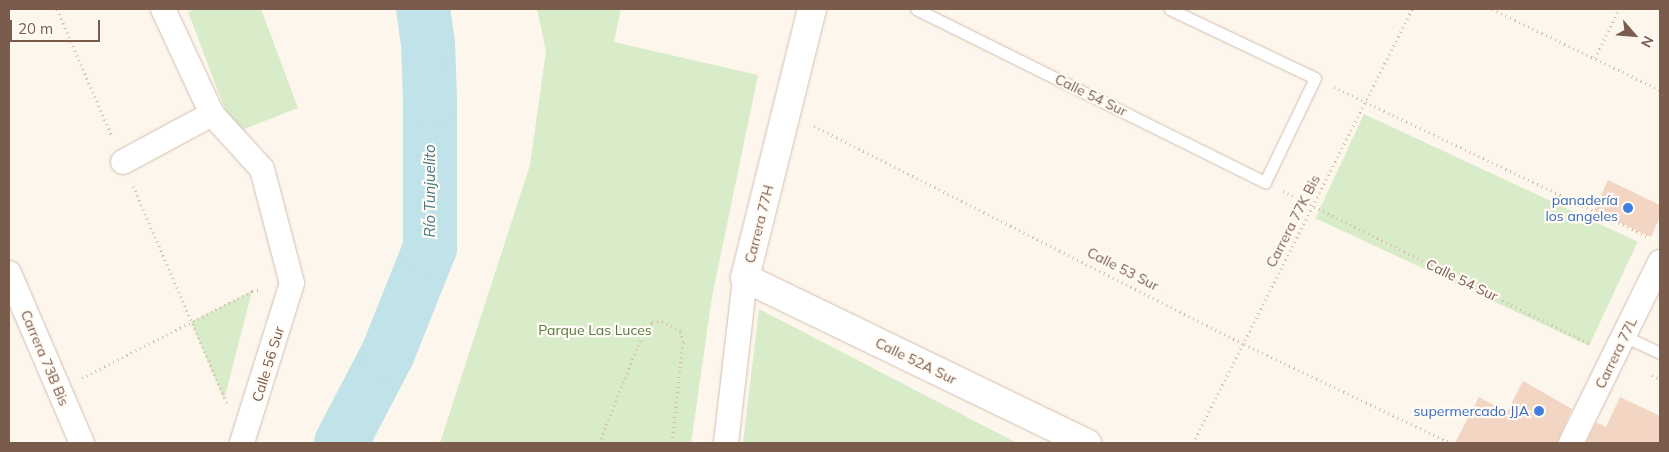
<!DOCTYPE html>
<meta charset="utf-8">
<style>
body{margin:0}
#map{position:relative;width:1669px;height:452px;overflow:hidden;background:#fdf6ec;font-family:Mulish,sans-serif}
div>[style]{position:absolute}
.green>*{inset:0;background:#d8ecc9;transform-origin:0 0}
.river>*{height:54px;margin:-27px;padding:0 27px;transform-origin:27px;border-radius:27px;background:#bfe3e8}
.building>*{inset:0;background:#f3d5c3}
.path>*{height:3px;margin-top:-1.5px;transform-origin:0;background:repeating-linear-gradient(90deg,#d9b8a5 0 1px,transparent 0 5px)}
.roads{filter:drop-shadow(0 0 1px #d1beb0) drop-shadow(0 0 1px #d1beb0)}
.service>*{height:11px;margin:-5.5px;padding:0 5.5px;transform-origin:5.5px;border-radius:5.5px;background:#fff}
.minor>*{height:24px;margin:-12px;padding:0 12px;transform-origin:12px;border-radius:12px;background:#fff}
.tertiary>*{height:28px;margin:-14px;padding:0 14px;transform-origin:14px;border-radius:14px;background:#fff}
.dots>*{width:14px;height:14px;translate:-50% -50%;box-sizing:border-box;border:2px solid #fffaf3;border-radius:50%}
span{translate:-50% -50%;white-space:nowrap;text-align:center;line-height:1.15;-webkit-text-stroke:4.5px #fffaf3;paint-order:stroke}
.street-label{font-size:14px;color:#7a5c4d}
.shop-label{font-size:14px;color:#366cbe}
.right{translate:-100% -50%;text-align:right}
.park-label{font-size:14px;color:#537a41}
.water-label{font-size:15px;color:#437c86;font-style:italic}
.frame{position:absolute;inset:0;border:10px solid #7a5c4d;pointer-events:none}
.north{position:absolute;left:1609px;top:10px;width:50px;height:50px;-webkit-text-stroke:4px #fffaf3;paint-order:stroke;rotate:117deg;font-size:14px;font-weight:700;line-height:20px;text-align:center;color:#7a5c4d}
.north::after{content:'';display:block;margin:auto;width:18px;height:22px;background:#7a5c4d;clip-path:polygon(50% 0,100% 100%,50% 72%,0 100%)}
.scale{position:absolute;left:10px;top:20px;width:90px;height:22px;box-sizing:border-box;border:2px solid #7a5c4d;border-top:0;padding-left:6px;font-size:15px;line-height:18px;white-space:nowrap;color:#7a5c4d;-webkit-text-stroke:4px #fffaf3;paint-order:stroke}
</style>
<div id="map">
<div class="green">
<i style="clip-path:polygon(196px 9px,261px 9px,298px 108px,234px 133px,188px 12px)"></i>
<i style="clip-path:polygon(537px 9px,621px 9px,614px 42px,758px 75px,712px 297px,691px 443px,440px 443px,530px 165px,546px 51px)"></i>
<i style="left:1364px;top:114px;width:302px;height:115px;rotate:25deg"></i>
<i style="clip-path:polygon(252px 291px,224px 400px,191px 322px)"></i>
<i style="clip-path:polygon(759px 309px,1017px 443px,743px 443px)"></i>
</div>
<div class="river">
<i style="left:341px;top:443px;width:102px;rotate:-62.4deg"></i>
<i style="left:388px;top:353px;width:113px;rotate:-68.2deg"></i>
<i style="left:430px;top:248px;width:148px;rotate:-90deg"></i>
<i style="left:430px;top:100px;width:56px;rotate:-92deg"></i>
<i style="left:428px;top:44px;width:35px;rotate:-98deg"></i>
</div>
<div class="building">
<i style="clip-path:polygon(1608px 180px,1660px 205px,1660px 217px,1651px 237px,1594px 211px)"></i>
<i style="clip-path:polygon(1523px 381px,1572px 409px,1557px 443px,1455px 443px,1479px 397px,1507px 412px)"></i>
<i style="clip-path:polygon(1620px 397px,1660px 416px,1660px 443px,1586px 443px,1596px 422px,1606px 427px)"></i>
</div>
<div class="path">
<i style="left:57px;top:9px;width:139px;rotate:66.7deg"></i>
<i style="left:1492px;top:9px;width:187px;rotate:25.7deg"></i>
<i style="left:1595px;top:58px;width:55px;rotate:-63.9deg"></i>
<i style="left:1334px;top:87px;width:348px;rotate:25.5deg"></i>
<i style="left:814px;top:126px;width:482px;rotate:26.9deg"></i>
<i style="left:1244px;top:344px;width:229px;rotate:25.6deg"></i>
<i style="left:133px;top:186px;width:236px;rotate:66.6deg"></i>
<i style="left:1283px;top:191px;width:343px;rotate:26.5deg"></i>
<i style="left:1652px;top:375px;width:9px;rotate:27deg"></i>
<i style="left:82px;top:378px;width:191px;rotate:-27.1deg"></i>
<i style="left:252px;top:291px;width:10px;rotate:-11deg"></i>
<i style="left:599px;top:443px;width:121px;rotate:-68.1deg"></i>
<i style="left:644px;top:331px;width:12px;rotate:-48deg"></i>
<i style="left:652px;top:322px;width:10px;rotate:-6deg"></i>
<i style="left:662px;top:321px;width:21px;rotate:28deg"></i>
<i style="left:681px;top:331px;width:11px;rotate:80deg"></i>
<i style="left:683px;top:342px;width:102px;rotate:96.2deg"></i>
<i style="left:1193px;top:443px;width:486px;rotate:-63.2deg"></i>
</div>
<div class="roads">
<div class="service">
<i style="left:916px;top:9px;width:390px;rotate:26.4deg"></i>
<i style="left:1265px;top:182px;width:115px;rotate:-64.3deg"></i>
<i style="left:1315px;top:78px;width:161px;rotate:-154.6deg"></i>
<i style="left:1624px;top:336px;width:40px;rotate:25deg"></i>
</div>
<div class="minor">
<i style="left:163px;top:9px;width:116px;rotate:65deg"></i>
<i style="left:212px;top:114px;width:74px;rotate:47.7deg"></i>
<i style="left:262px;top:169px;width:118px;rotate:75.3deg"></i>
<i style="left:292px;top:283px;width:168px;rotate:107.4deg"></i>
<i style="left:123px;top:162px;width:101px;rotate:-28.3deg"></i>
<i style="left:9px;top:273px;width:185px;rotate:66.8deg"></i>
<i style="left:726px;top:443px;width:166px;rotate:-83.4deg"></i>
<i style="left:1571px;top:443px;width:202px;rotate:-63.8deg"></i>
</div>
<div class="tertiary">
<i style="left:812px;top:9px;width:277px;rotate:104deg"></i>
<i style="left:745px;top:278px;width:380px;rotate:25.8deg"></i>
</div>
</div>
<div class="dots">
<i style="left:1628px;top:208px;background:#3f7fe0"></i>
<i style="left:1539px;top:411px;background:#3f7fe0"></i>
</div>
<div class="street-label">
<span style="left:1091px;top:95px;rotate:26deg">Calle 54 Sur</span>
<span style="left:1293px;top:221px;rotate:-63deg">Carrera 77K Bis</span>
<span style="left:759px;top:224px;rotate:-76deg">Carrera 77H</span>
<span style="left:1123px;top:269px;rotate:27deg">Calle 53 Sur</span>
<span style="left:1462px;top:280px;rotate:26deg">Calle 54 Sur</span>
<span style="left:1616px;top:353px;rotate:-64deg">Carrera 77L</span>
<span style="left:45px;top:358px;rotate:67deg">Carrera 73B Bis</span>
<span style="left:916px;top:361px;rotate:26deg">Calle 52A Sur</span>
<span style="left:268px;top:364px;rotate:-73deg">Calle 56 Sur</span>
</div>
<div class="shop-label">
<span class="right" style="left:1618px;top:208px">panadería<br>los angeles</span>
<span class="right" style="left:1529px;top:411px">supermercado JJA</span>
</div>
<div class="park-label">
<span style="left:595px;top:330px">Parque Las Luces</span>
</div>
<div class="water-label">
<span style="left:430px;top:191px;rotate:-90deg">Río Tunjuelito</span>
</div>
<div class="frame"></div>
<div class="north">N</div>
<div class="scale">20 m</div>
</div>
